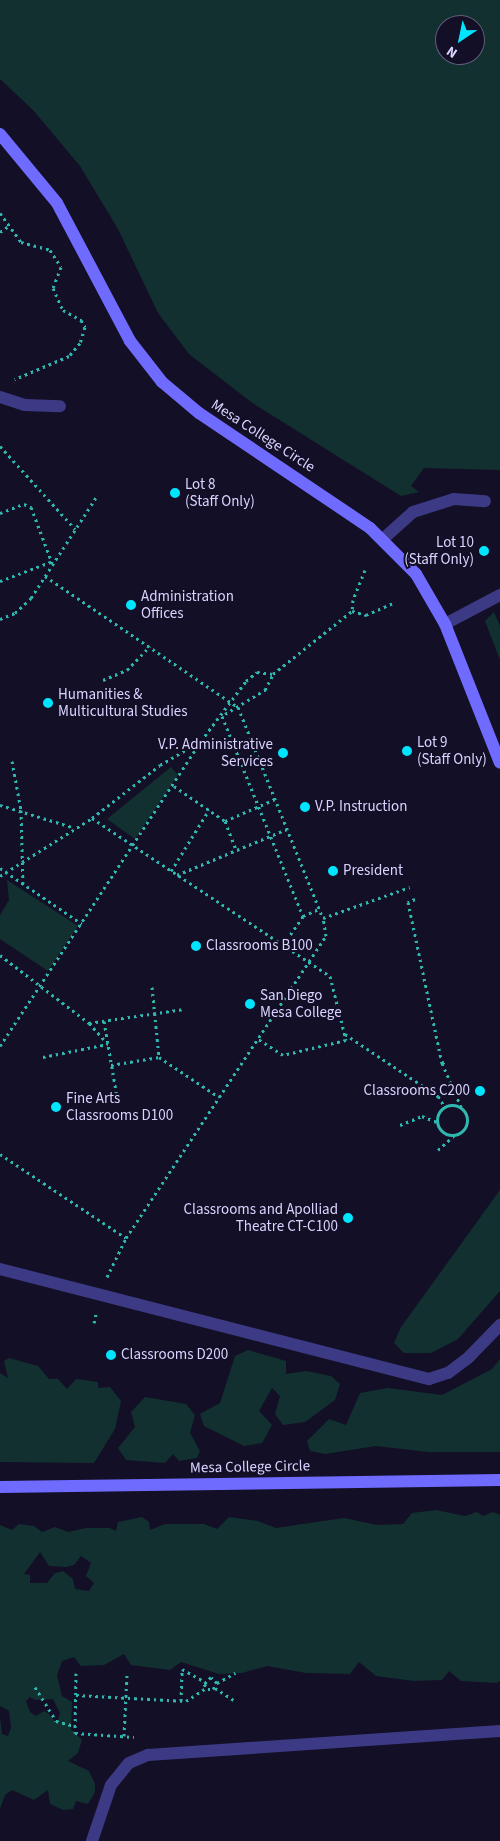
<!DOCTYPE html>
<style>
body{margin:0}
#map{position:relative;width:500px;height:1841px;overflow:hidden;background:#130f26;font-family:"Source Sans 3",sans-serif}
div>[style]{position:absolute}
.green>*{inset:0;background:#12302f}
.path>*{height:3px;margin-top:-1.5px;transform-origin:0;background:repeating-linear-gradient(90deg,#2fb8b0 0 2.5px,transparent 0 6.5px)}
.path>.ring{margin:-1.5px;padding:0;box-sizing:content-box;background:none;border:3px solid #2fb8b0;border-radius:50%}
.lane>*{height:12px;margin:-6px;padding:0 6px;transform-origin:6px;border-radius:6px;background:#3d3a85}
.secondary>*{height:12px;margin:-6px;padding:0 6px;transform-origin:6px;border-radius:6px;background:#6f6bff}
.dots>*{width:14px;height:14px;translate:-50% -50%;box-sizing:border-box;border:2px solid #130f26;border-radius:50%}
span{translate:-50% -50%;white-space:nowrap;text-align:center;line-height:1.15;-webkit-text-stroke:4px #130f26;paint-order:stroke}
.street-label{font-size:15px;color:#d9d4ff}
.poi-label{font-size:15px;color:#d9d4ff}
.left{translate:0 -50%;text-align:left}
.right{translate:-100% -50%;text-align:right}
.north{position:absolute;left:435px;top:15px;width:50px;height:50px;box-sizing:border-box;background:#130f26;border:1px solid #625e7d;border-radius:50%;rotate:214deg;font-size:14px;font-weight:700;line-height:20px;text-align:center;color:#d9d4ff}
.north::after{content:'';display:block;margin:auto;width:18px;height:22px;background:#00e5ff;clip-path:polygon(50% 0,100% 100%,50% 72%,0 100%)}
</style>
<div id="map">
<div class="green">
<i style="clip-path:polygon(evenodd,0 0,500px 0,500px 470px,424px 468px,411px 486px,419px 492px,401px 496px,251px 402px,189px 354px,158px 313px,118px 229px,80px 166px,33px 110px,0 79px,0 0,445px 25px,475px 25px,475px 55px,445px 55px,445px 25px)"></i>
<i style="clip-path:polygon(494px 612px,500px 626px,500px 660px,485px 621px)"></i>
<i style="clip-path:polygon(171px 767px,178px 775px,135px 839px,107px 819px)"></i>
<i style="clip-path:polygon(7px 880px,78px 926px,48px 971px,0 939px,0 915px,9px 900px)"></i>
<i style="clip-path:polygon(500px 1190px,500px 1291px,458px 1339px,431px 1353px,404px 1353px,394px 1343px,401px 1327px)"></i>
<i style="clip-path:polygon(248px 1350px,286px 1361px,286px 1374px,306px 1371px,331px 1376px,340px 1384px,335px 1400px,305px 1422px,283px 1425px,275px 1414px,280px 1396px,272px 1388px,259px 1411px,272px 1425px,262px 1443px,244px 1446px,204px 1426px,200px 1414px,220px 1403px,235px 1356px)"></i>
<i style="clip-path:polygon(9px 1358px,38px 1366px,49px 1379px,58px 1379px,67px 1389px,76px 1379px,98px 1382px,98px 1388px,110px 1387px,121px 1401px,115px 1429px,94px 1463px,0 1462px,0 1373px,8px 1378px,4px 1361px)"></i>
<i style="clip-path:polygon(500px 1359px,500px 1452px,428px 1452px,376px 1446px,325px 1454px,310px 1451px,307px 1441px,329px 1419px,346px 1425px,360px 1393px,388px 1388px,442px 1395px,492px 1369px)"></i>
<i style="clip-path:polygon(145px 1397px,186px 1404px,195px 1415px,190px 1433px,200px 1451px,197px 1458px,179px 1461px,173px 1454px,165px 1463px,126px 1460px,118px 1448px,135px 1427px,131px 1412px)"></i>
<i style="clip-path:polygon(evenodd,436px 1510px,465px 1516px,477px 1512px,483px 1516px,493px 1512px,500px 1515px,500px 1681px,497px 1683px,461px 1681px,449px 1671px,442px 1680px,414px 1681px,376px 1676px,359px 1662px,350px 1674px,306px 1673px,267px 1666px,242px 1673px,219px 1674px,181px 1662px,170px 1670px,131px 1665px,124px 1654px,104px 1665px,81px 1666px,74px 1657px,62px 1661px,57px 1675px,62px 1696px,72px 1702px,71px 1729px,82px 1740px,78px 1753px,68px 1761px,89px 1771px,95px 1784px,95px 1792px,88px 1804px,76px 1801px,73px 1809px,63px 1810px,50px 1804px,48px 1790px,34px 1800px,12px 1790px,5px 1795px,0 1809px,0 1717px,2px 1734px,8px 1736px,11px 1727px,9px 1711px,0 1706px,0 1525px,12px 1530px,19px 1524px,34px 1526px,42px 1532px,55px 1527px,68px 1532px,86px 1528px,110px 1528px,116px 1531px,118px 1522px,142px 1517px,149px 1522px,150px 1530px,165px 1524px,204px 1524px,217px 1529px,229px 1517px,258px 1521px,276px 1528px,344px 1518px,377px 1525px,403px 1524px,412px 1513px,436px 1510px,40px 1552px,49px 1566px,66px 1567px,74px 1565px,81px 1556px,91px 1563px,86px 1576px,94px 1583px,89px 1591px,75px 1589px,73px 1579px,63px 1571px,55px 1573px,47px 1583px,30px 1583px,30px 1575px,24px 1574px,40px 1552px,436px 1510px,30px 1697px,35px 1700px,53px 1699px,60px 1713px,57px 1724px,48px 1713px,44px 1711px,36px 1716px,30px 1712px,26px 1701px,30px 1697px)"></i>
</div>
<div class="path">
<i style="left:0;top:213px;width:36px;rotate:54deg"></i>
<i style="left:21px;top:242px;width:30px;rotate:15deg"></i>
<i style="left:50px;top:250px;width:20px;rotate:57deg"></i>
<i style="left:61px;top:267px;width:22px;rotate:111deg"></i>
<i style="left:53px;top:288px;width:24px;rotate:66deg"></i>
<i style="left:63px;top:310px;width:21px;rotate:29deg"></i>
<i style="left:81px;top:320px;width:8px;rotate:60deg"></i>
<i style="left:85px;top:327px;width:17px;rotate:107deg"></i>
<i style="left:80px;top:343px;width:17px;rotate:130deg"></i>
<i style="left:69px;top:356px;width:59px;rotate:156.9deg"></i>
<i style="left:0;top:232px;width:11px;rotate:-34deg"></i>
<i style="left:0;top:446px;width:112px;rotate:47.9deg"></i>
<i style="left:0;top:513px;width:26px;rotate:-21deg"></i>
<i style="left:24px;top:504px;width:8px;rotate:23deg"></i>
<i style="left:31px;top:507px;width:60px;rotate:69.4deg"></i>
<i style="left:365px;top:570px;width:32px;rotate:112deg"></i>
<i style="left:353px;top:600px;width:11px;rotate:95deg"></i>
<i style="left:352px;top:611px;width:15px;rotate:16deg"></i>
<i style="left:366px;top:615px;width:30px;rotate:-24deg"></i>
<i style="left:45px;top:576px;width:233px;rotate:34.2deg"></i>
<i style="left:238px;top:707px;width:227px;rotate:68.1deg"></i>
<i style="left:0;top:581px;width:57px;rotate:-20.7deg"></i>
<i style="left:0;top:619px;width:16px;rotate:-22deg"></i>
<i style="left:15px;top:613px;width:22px;rotate:-43deg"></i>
<i style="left:31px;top:598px;width:121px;rotate:-57.1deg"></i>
<i style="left:103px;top:680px;width:26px;rotate:-23deg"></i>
<i style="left:127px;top:670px;width:33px;rotate:-46deg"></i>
<i style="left:225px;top:714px;width:47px;rotate:-31deg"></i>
<i style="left:265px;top:690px;width:18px;rotate:-63deg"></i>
<i style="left:222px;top:716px;width:216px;rotate:68deg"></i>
<i style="left:12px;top:761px;width:50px;rotate:79.6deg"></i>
<i style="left:21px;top:810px;width:74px;rotate:88.5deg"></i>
<i style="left:174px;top:786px;width:62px;rotate:34.5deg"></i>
<i style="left:225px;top:821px;width:55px;rotate:-23.7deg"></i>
<i style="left:0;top:805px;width:78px;rotate:17deg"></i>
<i style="left:92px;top:818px;width:286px;rotate:33.6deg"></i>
<i style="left:330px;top:976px;width:66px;rotate:76deg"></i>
<i style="left:346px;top:1040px;width:65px;rotate:166.6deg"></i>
<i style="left:283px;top:1055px;width:30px;rotate:-147deg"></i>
<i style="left:225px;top:821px;width:31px;rotate:69deg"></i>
<i style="left:0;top:868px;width:99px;rotate:34.3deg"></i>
<i style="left:171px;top:871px;width:72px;rotate:-58.1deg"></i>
<i style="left:177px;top:875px;width:119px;rotate:-22.7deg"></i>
<i style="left:0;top:876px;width:109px;rotate:-32.2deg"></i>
<i style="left:92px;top:818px;width:86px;rotate:-37.9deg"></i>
<i style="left:160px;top:765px;width:48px;rotate:-30.3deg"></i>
<i style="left:415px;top:899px;width:8px;rotate:157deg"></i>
<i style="left:408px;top:902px;width:165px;rotate:78.1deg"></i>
<i style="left:442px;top:1063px;width:50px;rotate:66.5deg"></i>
<i style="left:283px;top:945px;width:35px;rotate:-55deg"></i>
<i style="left:303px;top:916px;width:17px;rotate:-24deg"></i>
<i style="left:0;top:955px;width:112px;rotate:37.4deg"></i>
<i style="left:89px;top:1023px;width:28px;rotate:48deg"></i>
<i style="left:152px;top:987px;width:70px;rotate:84.3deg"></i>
<i style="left:104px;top:1021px;width:83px;rotate:80.3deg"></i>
<i style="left:89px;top:1023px;width:96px;rotate:-8.4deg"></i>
<i style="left:345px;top:1034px;width:112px;rotate:33.7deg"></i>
<i style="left:438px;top:1096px;width:13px;rotate:58deg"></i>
<i style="left:0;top:1046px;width:365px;rotate:-56.6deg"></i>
<i style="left:201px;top:741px;width:75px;rotate:-53.1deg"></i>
<i style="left:246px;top:681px;width:14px;rotate:-39deg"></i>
<i style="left:257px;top:672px;width:16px;rotate:7deg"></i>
<i style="left:273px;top:674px;width:101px;rotate:-38.6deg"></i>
<i style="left:43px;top:1057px;width:66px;rotate:-11.3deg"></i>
<i style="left:442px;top:1063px;width:5px;rotate:-22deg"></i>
<i style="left:111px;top:1065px;width:49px;rotate:-9.5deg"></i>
<i style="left:159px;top:1057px;width:72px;rotate:33.7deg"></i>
<i class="ring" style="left:437px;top:1105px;width:27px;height:27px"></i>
<i style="left:400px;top:1125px;width:24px;rotate:-22deg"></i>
<i style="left:422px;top:1116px;width:16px;rotate:22deg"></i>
<i style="left:438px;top:1150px;width:24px;rotate:-42deg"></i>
<i style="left:0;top:1154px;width:151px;rotate:33.7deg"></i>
<i style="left:126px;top:1238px;width:362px;rotate:-56.5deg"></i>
<i style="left:326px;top:936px;width:18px;rotate:-99deg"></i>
<i style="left:323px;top:918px;width:92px;rotate:-19.6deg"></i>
<i style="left:107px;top:1277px;width:43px;rotate:-64deg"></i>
<i style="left:94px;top:1323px;width:9px;rotate:-77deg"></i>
<i style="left:76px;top:1673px;width:60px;rotate:91deg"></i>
<i style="left:75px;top:1733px;width:59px;rotate:3.9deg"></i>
<i style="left:217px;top:1683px;width:8px;rotate:-135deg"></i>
<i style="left:211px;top:1677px;width:10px;rotate:135deg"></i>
<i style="left:204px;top:1684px;width:6px;rotate:51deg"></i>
<i style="left:208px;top:1689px;width:5px"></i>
<i style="left:213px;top:1689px;width:7px;rotate:-56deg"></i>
<i style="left:217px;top:1683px;width:21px;rotate:-29deg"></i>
<i style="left:35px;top:1687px;width:40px;rotate:58deg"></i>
<i style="left:56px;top:1721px;width:20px;rotate:15deg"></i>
<i style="left:215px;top:1688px;width:24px;rotate:33deg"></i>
<i style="left:76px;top:1695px;width:110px;rotate:3.1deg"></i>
<i style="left:186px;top:1701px;width:24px;rotate:-33deg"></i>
<i style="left:181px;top:1701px;width:32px;rotate:-88deg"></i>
<i style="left:182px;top:1669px;width:26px;rotate:29deg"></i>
<i style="left:124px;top:1736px;width:62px;rotate:-87.2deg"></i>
</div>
<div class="lane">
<i style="left:0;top:397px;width:26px;rotate:18deg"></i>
<i style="left:25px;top:405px;width:35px;rotate:2deg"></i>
<i style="left:383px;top:539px;width:40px;rotate:-42deg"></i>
<i style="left:413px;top:512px;width:43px;rotate:-17.6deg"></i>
<i style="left:454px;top:499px;width:31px;rotate:4deg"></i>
<i style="left:445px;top:624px;width:62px;rotate:-27.8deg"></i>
<i style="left:0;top:1269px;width:443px;rotate:14.4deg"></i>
<i style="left:429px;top:1379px;width:20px;rotate:-18deg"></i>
<i style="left:448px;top:1373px;width:26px;rotate:-37deg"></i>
<i style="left:469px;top:1357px;width:45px;rotate:-45.9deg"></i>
<i style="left:92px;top:1841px;width:59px;rotate:-71.3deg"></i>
<i style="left:111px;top:1785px;width:28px;rotate:-51deg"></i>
<i style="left:129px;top:1763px;width:21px;rotate:-23deg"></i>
<i style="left:148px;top:1755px;width:353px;rotate:-3.9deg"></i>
</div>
<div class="secondary">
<i style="left:0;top:134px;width:89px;rotate:50.4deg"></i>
<i style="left:57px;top:203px;width:156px;rotate:62.1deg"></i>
<i style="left:130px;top:341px;width:52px;rotate:52deg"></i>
<i style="left:162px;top:382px;width:48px;rotate:40deg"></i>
<i style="left:199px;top:413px;width:206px;rotate:33.9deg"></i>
<i style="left:370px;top:528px;width:65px;rotate:45deg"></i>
<i style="left:416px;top:574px;width:58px;rotate:59.9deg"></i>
<i style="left:445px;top:624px;width:149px;rotate:68.4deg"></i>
<i style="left:0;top:1487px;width:500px;rotate:-0.8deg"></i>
</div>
<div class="dots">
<i style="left:175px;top:493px;background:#00e5ff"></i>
<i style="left:484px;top:551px;background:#00e5ff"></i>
<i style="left:131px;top:605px;background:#00e5ff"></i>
<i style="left:48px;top:703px;background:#00e5ff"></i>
<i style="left:407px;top:751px;background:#00e5ff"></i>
<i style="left:283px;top:753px;background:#00e5ff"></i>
<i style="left:305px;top:807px;background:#00e5ff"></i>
<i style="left:333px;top:871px;background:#00e5ff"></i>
<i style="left:196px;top:946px;background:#00e5ff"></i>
<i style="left:250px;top:1004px;background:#00e5ff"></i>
<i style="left:480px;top:1091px;background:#00e5ff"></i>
<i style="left:56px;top:1107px;background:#00e5ff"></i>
<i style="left:348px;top:1218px;background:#00e5ff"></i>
<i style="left:111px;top:1355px;background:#00e5ff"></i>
</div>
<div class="street-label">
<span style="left:263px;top:436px;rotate:33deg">Mesa College Circle</span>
<span style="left:250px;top:1467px;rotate:-1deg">Mesa College Circle</span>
</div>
<div class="poi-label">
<span class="left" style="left:185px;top:493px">Lot 8<br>(Staff Only)</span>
<span class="right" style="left:474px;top:551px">Lot 10<br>(Staff Only)</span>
<span class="left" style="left:141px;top:605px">Administration<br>Offices</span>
<span class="left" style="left:58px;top:703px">Humanities &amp;<br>Multicultural Studies</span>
<span class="left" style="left:417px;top:751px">Lot 9<br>(Staff Only)</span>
<span class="right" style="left:273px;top:753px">V.P. Administrative<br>Services</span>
<span class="left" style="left:315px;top:807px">V.P. Instruction</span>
<span class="left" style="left:343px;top:871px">President</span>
<span class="left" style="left:206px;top:946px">Classrooms B100</span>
<span class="left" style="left:260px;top:1004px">San Diego<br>Mesa College</span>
<span class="right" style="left:470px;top:1091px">Classrooms C200</span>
<span class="left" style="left:66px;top:1107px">Fine Arts<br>Classrooms D100</span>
<span class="right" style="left:338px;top:1218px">Classrooms and Apolliad<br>Theatre CT-C100</span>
<span class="left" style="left:121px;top:1355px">Classrooms D200</span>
</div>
<div class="north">N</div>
</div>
